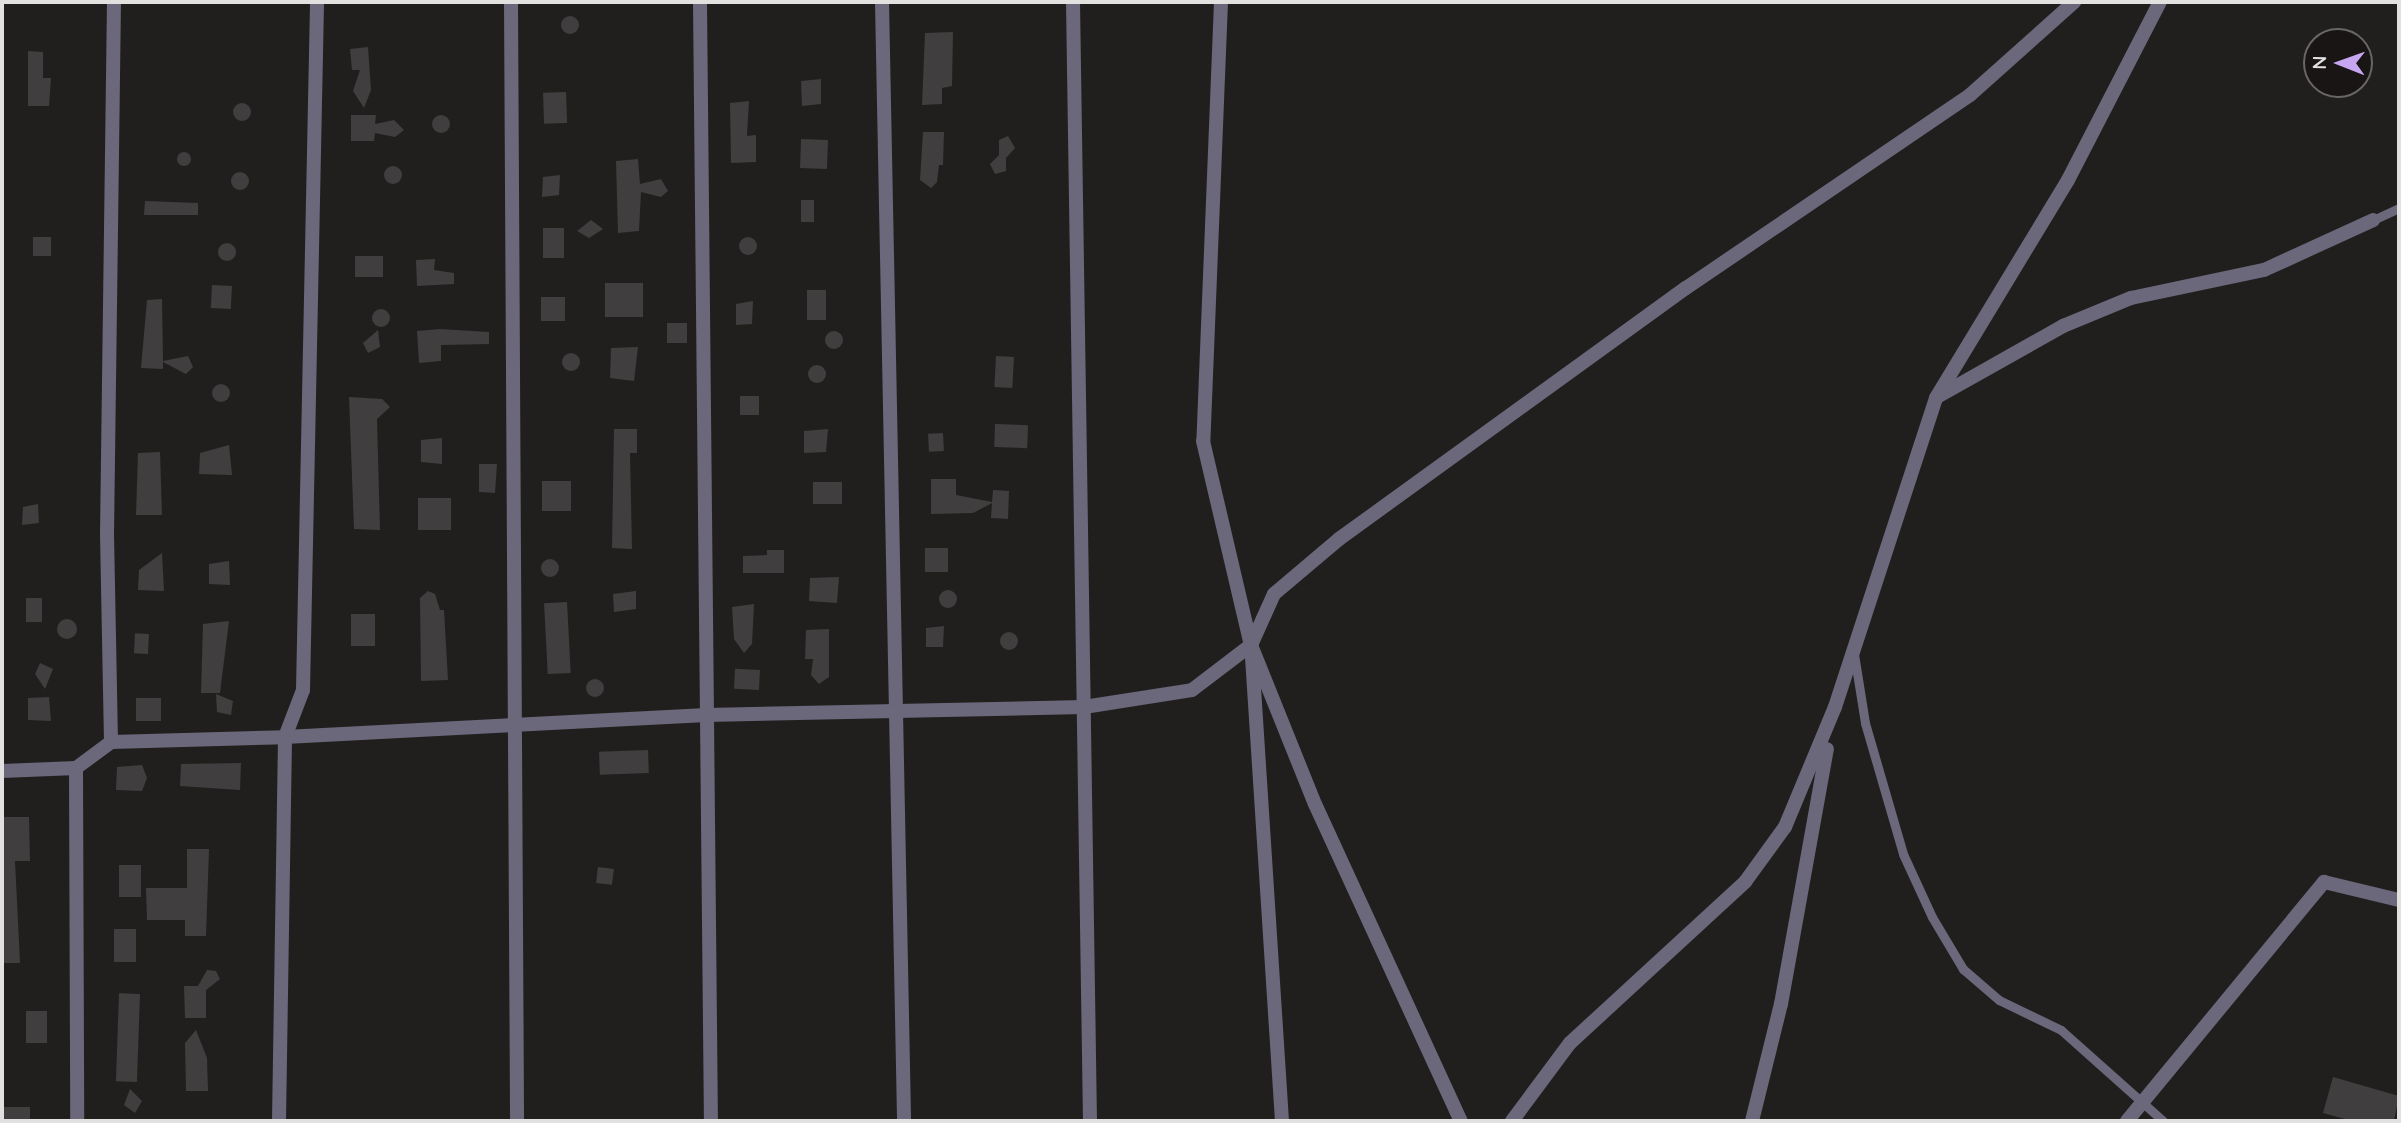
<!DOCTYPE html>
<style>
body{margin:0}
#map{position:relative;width:2401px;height:1123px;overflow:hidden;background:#211f1e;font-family:Quicksand,sans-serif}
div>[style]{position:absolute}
.building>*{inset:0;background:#413e3f;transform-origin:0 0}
.round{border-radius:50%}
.lane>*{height:9px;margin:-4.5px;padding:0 4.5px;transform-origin:4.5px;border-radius:4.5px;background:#6b687b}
.street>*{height:14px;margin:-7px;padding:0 7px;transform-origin:7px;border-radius:7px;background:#6b687b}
span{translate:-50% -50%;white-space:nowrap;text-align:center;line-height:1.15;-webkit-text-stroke:5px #181514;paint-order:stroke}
.frame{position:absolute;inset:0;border:4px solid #e2e1e0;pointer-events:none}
.north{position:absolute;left:2303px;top:28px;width:70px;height:70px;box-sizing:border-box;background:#181514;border:2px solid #696766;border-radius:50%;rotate:271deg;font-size:19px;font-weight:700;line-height:28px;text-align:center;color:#e2e1e0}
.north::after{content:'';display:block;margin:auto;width:24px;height:32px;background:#c6a6f0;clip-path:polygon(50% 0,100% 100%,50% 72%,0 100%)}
</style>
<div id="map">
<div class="building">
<i class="round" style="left:561px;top:16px;width:18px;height:18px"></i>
<i style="clip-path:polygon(953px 32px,952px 86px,942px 88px,942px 104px,922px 105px,925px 33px)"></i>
<i style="clip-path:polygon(368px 47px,371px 90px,364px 108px,353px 91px,360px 70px,352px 70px,350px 49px)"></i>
<i style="clip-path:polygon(28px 51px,43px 52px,43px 78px,51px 78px,49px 106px,28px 106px)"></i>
<i style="clip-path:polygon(821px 79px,821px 104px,802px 106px,801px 81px)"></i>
<i style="left:566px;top:92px;width:31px;height:23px;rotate:88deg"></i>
<i style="clip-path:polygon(749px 101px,747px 136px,756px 135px,756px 162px,731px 163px,730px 103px)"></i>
<i class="round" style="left:233px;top:103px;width:18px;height:18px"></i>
<i class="round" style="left:432px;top:115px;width:18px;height:18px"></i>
<i style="clip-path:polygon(351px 115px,376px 115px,375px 124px,394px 120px,404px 130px,395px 137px,375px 133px,374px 141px,351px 141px)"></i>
<i style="clip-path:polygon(923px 132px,944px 132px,943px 165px,939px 165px,937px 182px,931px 188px,920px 180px)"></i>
<i style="clip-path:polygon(1008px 136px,1015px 148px,1006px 158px,1006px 171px,995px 174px,990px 164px,999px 155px,999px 140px)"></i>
<i style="left:828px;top:140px;width:29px;height:27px;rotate:92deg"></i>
<i class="round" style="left:177px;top:152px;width:14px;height:14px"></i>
<i style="clip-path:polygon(638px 159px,640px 184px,661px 179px,668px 191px,661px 197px,641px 192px,639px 231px,618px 233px,616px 161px)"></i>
<i class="round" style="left:384px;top:166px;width:18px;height:18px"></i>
<i class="round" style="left:231px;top:172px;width:18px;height:18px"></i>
<i style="clip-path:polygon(560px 175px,559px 195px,542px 197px,543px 177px)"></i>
<i style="left:801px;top:200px;width:13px;height:22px"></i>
<i style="clip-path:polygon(145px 201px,198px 203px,198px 215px,144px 215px)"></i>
<i style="clip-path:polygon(591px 220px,603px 229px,589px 238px,577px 231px)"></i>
<i style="left:543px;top:228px;width:21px;height:30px"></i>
<i style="left:33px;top:237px;width:18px;height:19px"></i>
<i class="round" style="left:739px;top:237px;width:18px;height:18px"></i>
<i class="round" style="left:218px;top:243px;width:18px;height:18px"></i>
<i style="left:355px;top:256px;width:28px;height:21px"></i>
<i style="clip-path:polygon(435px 259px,434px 270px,454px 273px,454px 284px,417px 286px,416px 260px)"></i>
<i style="left:605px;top:283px;width:38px;height:34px"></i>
<i style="left:212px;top:285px;width:20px;height:23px;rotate:3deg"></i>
<i style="left:826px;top:290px;width:30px;height:19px;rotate:90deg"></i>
<i style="left:541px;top:297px;width:24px;height:24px"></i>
<i style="clip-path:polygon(162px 299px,163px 361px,188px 356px,193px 367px,186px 374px,163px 362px,163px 369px,141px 368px,147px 300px)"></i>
<i style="clip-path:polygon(753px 301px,752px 324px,736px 325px,736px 304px)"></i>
<i class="round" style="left:372px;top:309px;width:18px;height:18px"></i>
<i style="left:667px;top:323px;width:20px;height:20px"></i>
<i style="clip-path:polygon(440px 329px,489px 332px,489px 344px,441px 345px,441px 361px,419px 363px,417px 331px)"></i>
<i style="clip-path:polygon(378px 330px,380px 347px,368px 353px,363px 343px)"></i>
<i class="round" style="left:825px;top:331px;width:18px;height:18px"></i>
<i style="clip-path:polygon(638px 347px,634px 381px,610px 378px,611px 348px)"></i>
<i class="round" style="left:562px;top:353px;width:18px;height:18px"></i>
<i style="left:996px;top:356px;width:18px;height:31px;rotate:3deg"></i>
<i class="round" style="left:808px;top:365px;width:18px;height:18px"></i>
<i class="round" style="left:212px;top:384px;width:18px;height:18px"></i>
<i style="left:740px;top:396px;width:19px;height:19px"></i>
<i style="clip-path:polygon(349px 397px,382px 399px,390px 407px,377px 419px,380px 530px,354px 529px)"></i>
<i style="left:995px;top:424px;width:33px;height:23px;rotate:2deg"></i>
<i style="clip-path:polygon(614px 429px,637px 429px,637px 453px,630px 453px,632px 549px,612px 548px)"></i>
<i style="clip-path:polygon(828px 429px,826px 452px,804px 453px,804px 431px)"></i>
<i style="left:943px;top:433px;width:18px;height:15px;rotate:87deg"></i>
<i style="clip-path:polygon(442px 438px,442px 464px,421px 462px,421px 440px)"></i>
<i style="clip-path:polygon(229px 445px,232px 475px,199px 474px,200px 453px)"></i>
<i style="clip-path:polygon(160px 452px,162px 515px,136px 515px,138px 453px)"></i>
<i style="clip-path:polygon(479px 464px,497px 464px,495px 493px,479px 492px)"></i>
<i style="clip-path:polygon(931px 479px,956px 479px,956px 495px,992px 502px,993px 490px,1009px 491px,1008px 519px,991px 518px,992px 503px,973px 513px,931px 514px)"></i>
<i style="left:542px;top:481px;width:29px;height:30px"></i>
<i style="left:813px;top:482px;width:29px;height:22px"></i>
<i style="left:451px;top:498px;width:32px;height:33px;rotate:90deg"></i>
<i style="clip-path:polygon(38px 504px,39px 523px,22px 525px,23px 507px)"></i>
<i style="left:925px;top:548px;width:23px;height:24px"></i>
<i style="clip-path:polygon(767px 550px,784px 550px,784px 573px,743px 573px,743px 556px,767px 555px)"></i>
<i style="clip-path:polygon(162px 553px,164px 591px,138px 590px,139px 570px)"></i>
<i class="round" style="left:541px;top:559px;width:18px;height:18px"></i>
<i style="clip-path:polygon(229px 561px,230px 585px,209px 584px,209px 564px)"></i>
<i style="clip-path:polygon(839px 577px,837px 603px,809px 601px,810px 578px)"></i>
<i class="round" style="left:939px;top:590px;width:18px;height:18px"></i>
<i style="clip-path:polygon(428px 591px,435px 594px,440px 610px,444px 610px,448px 680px,421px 681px,420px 598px)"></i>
<i style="clip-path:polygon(636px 591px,636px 609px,614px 612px,613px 594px)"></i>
<i style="left:26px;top:598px;width:16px;height:24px"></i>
<i style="left:567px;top:602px;width:71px;height:23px;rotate:87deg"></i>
<i style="clip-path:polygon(754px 604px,752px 644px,744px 653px,734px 639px,732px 607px)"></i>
<i style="left:375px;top:614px;width:32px;height:24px;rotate:90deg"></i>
<i class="round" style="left:57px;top:619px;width:20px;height:20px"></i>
<i style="clip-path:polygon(229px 621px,220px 693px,201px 693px,203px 624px)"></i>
<i style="clip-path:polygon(944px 626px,943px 647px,926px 647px,926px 628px)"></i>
<i style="clip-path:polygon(829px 629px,829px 677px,819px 684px,811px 675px,813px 659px,805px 659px,806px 630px)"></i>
<i class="round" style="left:1000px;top:632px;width:18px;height:18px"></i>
<i style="left:149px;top:634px;width:20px;height:14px;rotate:93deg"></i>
<i style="clip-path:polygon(40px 663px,53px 669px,45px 689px,35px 674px)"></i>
<i style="left:760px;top:670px;width:20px;height:25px;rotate:93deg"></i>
<i class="round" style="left:586px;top:679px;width:18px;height:18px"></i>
<i style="clip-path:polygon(216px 694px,233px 701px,231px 715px,217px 712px)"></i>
<i style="clip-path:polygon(49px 697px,51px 721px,28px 720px,28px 698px)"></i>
<i style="left:136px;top:698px;width:25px;height:23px"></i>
<i style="left:648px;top:750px;width:23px;height:49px;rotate:88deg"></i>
<i style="clip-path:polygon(241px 763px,240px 790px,180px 786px,181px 764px)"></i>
<i style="clip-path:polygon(142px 765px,147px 778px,142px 791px,116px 790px,117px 767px)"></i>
<i style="clip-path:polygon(2px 817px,29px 817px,30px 861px,15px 861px,20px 963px,2px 963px)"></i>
<i style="clip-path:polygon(187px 849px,209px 849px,206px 936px,185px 936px,185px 920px,147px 920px,146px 888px,187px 888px)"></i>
<i style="left:119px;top:865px;width:22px;height:32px"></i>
<i style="left:598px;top:867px;width:16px;height:16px;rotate:7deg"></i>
<i style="left:114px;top:929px;width:22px;height:33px"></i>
<i style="clip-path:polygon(207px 970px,216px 971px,220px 979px,206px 990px,206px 1018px,185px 1018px,184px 986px,198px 986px)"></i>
<i style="left:140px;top:994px;width:88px;height:21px;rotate:92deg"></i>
<i style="left:26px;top:1011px;width:21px;height:32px"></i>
<i style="clip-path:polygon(196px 1030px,207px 1058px,208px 1091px,186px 1091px,185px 1043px)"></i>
<i style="clip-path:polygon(2333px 1077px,2399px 1096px,2394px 1121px,2352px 1121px,2323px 1113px)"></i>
<i style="clip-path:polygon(130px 1089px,142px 1101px,135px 1113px,124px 1105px)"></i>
<i style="left:30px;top:1107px;width:14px;height:28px;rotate:90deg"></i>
</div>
<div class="lane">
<i style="left:2373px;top:220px;width:29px;rotate:-25deg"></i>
<i style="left:1854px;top:654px;width:70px;rotate:80.9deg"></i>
<i style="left:1865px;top:723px;width:136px;rotate:73.8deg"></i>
<i style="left:1903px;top:854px;width:69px;rotate:65.3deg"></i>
<i style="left:1932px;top:917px;width:61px;rotate:59.2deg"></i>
<i style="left:1963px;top:969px;width:48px;rotate:40.7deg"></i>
<i style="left:1999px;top:1000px;width:69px;rotate:25.8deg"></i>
<i style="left:2061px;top:1030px;width:137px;rotate:41.7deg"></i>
</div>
<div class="street">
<i style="left:511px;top:2px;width:1119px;rotate:89.69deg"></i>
<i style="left:700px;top:2px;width:1119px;rotate:89.44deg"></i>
<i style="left:882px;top:2px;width:1119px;rotate:88.87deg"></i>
<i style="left:1073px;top:2px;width:1119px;rotate:89.13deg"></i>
<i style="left:1221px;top:2px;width:439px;rotate:92.3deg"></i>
<i style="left:1203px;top:441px;width:210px;rotate:76.8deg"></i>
<i style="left:1251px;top:645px;width:171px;rotate:68.1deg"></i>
<i style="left:1315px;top:804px;width:349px;rotate:65.3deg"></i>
<i style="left:1937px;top:397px;width:145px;rotate:-29.4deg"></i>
<i style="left:2063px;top:326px;width:74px;rotate:-22.4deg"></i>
<i style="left:2131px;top:298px;width:136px;rotate:-11.9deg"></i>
<i style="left:2264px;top:270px;width:120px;rotate:-24.6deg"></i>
<i style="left:111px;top:742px;width:207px;rotate:-91.1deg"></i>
<i style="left:107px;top:535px;width:533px;rotate:-89.25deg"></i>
<i style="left:76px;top:768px;width:353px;rotate:89.8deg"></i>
<i style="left:2px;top:771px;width:74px;rotate:-2.3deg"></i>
<i style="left:76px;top:768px;width:44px;rotate:-36.6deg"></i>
<i style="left:111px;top:742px;width:174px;rotate:-1.6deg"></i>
<i style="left:285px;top:737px;width:422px;rotate:-3deg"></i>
<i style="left:706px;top:715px;width:378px;rotate:-1.2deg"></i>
<i style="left:1084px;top:707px;width:109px;rotate:-8.9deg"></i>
<i style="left:1192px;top:690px;width:74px;rotate:-37.3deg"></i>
<i style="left:279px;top:1121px;width:384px;rotate:-89.1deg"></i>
<i style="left:285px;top:737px;width:50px;rotate:-69deg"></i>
<i style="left:303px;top:690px;width:688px;rotate:-88.83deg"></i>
<i style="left:1282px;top:1121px;width:477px;rotate:-93.7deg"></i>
<i style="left:1251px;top:645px;width:56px;rotate:-65.7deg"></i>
<i style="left:1274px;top:594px;width:85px;rotate:-40.2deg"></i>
<i style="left:1339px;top:539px;width:428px;rotate:-35.9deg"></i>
<i style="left:1686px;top:288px;width:343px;rotate:-34.2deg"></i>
<i style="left:1970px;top:95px;width:140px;rotate:-41.8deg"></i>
<i style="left:1512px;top:1121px;width:97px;rotate:-53.4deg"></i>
<i style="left:1570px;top:1043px;width:238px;rotate:-42.6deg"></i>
<i style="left:1745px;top:882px;width:68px;rotate:-54deg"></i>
<i style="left:1785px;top:827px;width:130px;rotate:-67.4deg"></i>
<i style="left:1835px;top:707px;width:325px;rotate:-71.9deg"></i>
<i style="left:1936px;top:398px;width:255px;rotate:-58.8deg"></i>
<i style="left:2068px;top:180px;width:200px;rotate:-62.7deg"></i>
<i style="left:1752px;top:1121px;width:121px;rotate:-76.1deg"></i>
<i style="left:1781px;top:1004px;width:259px;rotate:-79.8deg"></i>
<i style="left:2127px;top:1121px;width:310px;rotate:-50.5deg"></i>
<i style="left:2324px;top:882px;width:77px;rotate:13.5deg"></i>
</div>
<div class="frame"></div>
<div class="north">N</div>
</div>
